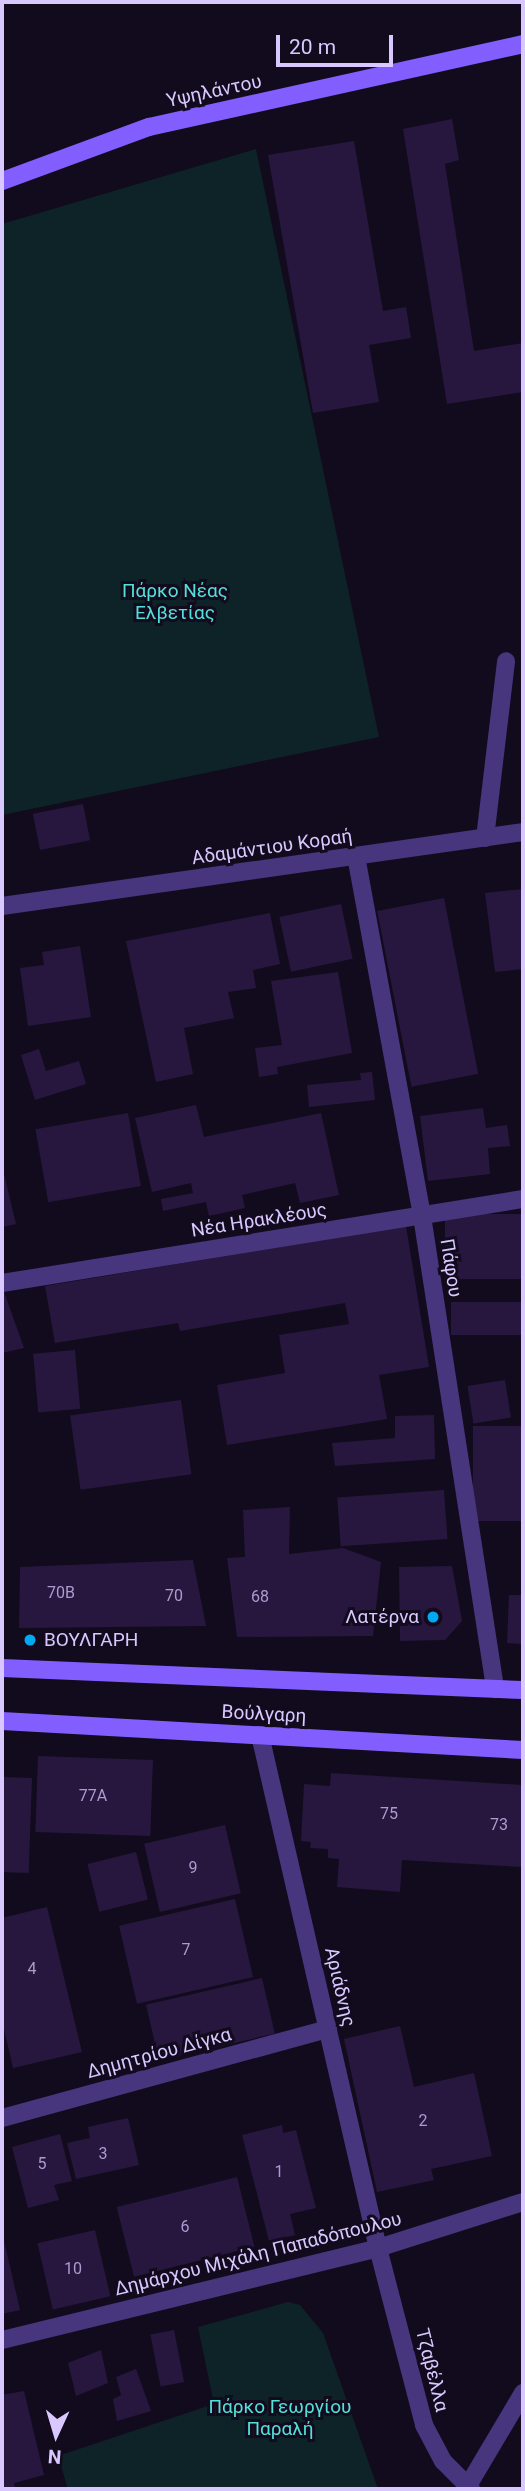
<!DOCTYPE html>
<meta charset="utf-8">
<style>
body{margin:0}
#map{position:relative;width:525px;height:2491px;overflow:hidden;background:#120b1d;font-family:Roboto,sans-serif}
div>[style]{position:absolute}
.green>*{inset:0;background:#0e2327}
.building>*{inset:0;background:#27173e;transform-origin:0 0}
.lane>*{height:18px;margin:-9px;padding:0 9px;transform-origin:9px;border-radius:9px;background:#47357d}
.street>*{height:18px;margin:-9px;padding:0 9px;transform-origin:9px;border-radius:9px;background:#47357d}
.secondary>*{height:18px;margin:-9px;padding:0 9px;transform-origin:9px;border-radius:9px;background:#835eff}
.dots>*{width:19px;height:19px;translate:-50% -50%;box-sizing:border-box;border:4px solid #120b1d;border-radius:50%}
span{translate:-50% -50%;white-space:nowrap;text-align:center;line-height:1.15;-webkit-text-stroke:6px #120b1d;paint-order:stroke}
.number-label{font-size:16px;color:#ac9bcf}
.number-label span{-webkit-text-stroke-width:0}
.street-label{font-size:19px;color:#d9c7ff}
.park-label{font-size:19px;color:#52e0da}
.poi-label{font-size:19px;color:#d9c7ff}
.right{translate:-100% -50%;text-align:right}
.left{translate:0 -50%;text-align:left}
.frame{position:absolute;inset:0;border:4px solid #d9c7ff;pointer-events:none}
.north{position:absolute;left:21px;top:2400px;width:70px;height:70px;-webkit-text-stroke:5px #120b1d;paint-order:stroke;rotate:184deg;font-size:19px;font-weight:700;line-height:28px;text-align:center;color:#d9c7ff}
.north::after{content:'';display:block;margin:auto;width:24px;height:32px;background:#d9c7ff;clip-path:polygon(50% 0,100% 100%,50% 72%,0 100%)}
.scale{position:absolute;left:276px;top:35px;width:117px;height:32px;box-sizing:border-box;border:4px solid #d9c7ff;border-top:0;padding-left:9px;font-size:21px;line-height:24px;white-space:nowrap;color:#d9c7ff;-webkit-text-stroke:5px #120b1d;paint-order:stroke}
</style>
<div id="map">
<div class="green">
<i style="clip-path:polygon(256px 149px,379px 737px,2px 815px,2px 224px)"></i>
<i style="clip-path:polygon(288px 2302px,300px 2305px,323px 2333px,378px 2489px,68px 2489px,58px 2456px,214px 2404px,198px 2327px)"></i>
</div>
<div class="building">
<i style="clip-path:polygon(452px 119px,459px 160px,445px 164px,474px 351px,523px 343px,523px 392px,447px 404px,403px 129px)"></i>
<i style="clip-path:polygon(354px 141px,383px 311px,406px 307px,411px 338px,369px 345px,379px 402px,313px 413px,268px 155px)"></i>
<i style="left:83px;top:804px;width:37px;height:51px;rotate:79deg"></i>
<i style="clip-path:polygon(523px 889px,523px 969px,495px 972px,485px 893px)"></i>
<i style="left:444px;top:898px;width:179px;height:68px;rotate:79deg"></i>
<i style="left:341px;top:904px;width:56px;height:63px;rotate:78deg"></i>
<i style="clip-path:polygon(270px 913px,280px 964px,253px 970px,256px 988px,228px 992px,234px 1018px,184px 1028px,193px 1074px,156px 1082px,126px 941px)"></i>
<i style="clip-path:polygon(80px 946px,91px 1017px,28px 1026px,20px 968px,44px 965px,42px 952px)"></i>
<i style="clip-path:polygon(338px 972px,352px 1053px,277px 1067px,278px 1074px,259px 1077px,255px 1048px,282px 1045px,271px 981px)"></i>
<i style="clip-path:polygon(39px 1049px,46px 1071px,79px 1061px,86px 1084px,35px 1100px,21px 1055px)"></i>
<i style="clip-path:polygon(372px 1072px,375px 1100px,309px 1107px,307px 1085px,361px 1080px,360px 1073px)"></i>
<i style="clip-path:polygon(196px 1105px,204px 1137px,321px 1113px,339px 1195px,300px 1203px,295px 1183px,242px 1195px,245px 1208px,209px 1216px,206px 1202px,163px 1211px,161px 1199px,193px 1193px,191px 1183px,152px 1192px,135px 1118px)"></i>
<i style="clip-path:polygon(483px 1108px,486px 1128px,507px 1125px,510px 1146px,488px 1148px,490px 1174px,428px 1181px,420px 1116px)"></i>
<i style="left:128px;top:1113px;width:74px;height:94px;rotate:80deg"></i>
<i style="clip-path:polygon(3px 1170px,16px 1224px,2px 1227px,2px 1171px)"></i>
<i style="left:523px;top:1214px;width:65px;height:78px;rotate:90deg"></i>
<i style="clip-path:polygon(406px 1226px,429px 1367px,379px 1375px,387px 1419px,227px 1445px,217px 1385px,285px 1373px,279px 1335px,349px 1324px,345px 1303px,180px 1331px,178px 1323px,55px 1343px,45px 1286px)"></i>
<i style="clip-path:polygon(2px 1286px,24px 1348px,2px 1353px)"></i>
<i style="left:523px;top:1302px;width:33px;height:72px;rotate:90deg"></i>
<i style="left:75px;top:1350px;width:59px;height:42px;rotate:85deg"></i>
<i style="left:505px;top:1380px;width:38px;height:38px;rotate:81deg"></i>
<i style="left:181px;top:1400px;width:75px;height:112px;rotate:82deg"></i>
<i style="clip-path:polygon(434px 1415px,435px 1459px,335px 1466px,332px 1443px,395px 1438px,395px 1416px)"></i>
<i style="left:523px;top:1426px;width:95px;height:50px;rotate:90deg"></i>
<i style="left:444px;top:1490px;width:49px;height:107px;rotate:86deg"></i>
<i style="clip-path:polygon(290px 1507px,289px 1554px,343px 1548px,381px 1562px,373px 1636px,237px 1637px,227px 1558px,245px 1557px,243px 1510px)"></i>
<i style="clip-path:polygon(193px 1560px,206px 1626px,19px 1628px,20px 1567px)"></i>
<i style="clip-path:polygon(452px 1566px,462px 1621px,445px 1640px,400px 1641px,399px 1567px)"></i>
<i style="clip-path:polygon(509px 1595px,523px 1595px,523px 1644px,507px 1643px)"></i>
<i style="left:38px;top:1756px;width:115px;height:76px;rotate:2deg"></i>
<i style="clip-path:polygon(331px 1773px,523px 1785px,523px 1867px,402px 1860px,400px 1892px,337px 1887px,339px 1859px,328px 1858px,328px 1849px,310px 1848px,311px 1842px,301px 1841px,304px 1784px,330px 1786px)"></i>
<i style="left:2px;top:1777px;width:30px;height:95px;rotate:2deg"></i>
<i style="left:225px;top:1825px;width:70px;height:83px;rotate:77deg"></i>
<i style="left:136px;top:1852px;width:49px;height:50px;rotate:76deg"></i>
<i style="left:235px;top:1899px;width:80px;height:119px;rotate:77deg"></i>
<i style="clip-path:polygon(47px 1907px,82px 2052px,13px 2068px,2px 2020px,2px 1918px)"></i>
<i style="left:262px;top:1978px;width:57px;height:119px;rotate:77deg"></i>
<i style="clip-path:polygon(400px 2026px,414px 2087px,474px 2073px,492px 2156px,431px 2169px,434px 2180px,377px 2192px,344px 2039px)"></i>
<i style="clip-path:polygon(128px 2118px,139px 2165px,76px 2179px,67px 2143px,90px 2138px,88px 2127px)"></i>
<i style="clip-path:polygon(282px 2125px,283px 2133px,296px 2130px,316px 2208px,290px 2214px,295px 2235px,269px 2241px,242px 2135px)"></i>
<i style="clip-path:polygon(60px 2134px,72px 2181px,54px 2185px,59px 2200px,28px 2208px,12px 2147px)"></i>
<i style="left:237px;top:2177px;width:72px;height:124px;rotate:76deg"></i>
<i style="left:95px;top:2230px;width:68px;height:59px;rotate:77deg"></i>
<i style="clip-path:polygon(2px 2232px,20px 2310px,2px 2314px)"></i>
<i style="left:174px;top:2330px;width:53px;height:24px;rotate:79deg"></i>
<i style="clip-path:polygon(101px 2350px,108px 2383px,76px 2396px,68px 2363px)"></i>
<i style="clip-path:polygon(136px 2369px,151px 2411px,117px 2421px,113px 2399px,121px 2395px,116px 2377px)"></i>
<i style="clip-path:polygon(24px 2391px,44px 2475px,14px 2483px,15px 2489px,2px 2489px,2px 2395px)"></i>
</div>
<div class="lane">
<i style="left:485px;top:838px;width:178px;rotate:-83.2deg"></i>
</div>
<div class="street">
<i style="left:356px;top:856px;width:366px;rotate:79.6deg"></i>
<i style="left:422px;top:1216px;width:479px;rotate:81.2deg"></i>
<i style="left:2px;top:906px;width:526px;rotate:-8.08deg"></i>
<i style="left:2px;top:1283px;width:528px;rotate:-9.16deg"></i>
<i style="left:260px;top:1735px;width:526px;rotate:77.05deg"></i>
<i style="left:378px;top:2248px;width:183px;rotate:75.4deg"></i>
<i style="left:424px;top:2425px;width:41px;rotate:62.2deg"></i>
<i style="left:443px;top:2461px;width:40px;rotate:45deg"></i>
<i style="left:2px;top:2118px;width:338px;rotate:-15.3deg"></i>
<i style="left:2px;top:2340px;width:387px;rotate:-13.7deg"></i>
<i style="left:378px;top:2248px;width:152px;rotate:-17.6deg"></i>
<i style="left:466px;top:2489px;width:112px;rotate:-59.3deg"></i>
</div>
<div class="secondary">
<i style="left:2px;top:181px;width:157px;rotate:-20.2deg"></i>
<i style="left:149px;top:127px;width:383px;rotate:-12.5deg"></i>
<i style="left:2px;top:1668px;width:521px;rotate:2.42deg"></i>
<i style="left:2px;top:1721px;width:522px;rotate:3.19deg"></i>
</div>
<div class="dots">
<i style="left:433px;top:1617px;background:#00a9f2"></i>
<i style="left:30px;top:1640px;background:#00a9f2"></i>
</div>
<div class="number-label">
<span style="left:61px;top:1593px">70Β</span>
<span style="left:174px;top:1596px">70</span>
<span style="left:260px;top:1597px">68</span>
<span style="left:93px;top:1796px">77Α</span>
<span style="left:389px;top:1814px">75</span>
<span style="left:499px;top:1825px">73</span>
<span style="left:193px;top:1868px">9</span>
<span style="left:186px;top:1950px">7</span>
<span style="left:32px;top:1969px">4</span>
<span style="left:423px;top:2121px">2</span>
<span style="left:103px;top:2154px">3</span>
<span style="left:42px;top:2164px">5</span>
<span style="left:279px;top:2172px">1</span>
<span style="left:185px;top:2227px">6</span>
<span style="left:73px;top:2269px">10</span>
</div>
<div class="street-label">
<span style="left:214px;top:91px;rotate:-12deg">Υψηλάντου</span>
<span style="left:272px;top:847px;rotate:-8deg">Αδαμάντιου Κοραή</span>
<span style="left:259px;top:1220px;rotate:-9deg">Νέα Ηρακλέους</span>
<span style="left:451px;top:1268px;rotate:81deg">Πάφου</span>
<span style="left:264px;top:1714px;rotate:3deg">Βούλγαρη</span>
<span style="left:340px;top:1987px;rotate:77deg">Αριάδνης</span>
<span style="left:159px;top:2053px;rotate:-15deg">Δημητρίου Δίγκα</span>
<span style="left:258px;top:2254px;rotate:-14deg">Δημάρχου Μιχάλη Παπαδόπουλου</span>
<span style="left:432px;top:2370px;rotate:76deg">Τζαβέλλα</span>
</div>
<div class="park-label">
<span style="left:175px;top:602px">Πάρκο Νέας<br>Ελβετίας</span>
<span style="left:280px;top:2418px">Πάρκο Γεωργίου<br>Παραλή</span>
</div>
<div class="poi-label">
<span class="right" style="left:419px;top:1617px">Λατέρνα</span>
<span class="left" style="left:44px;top:1640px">ΒΟΥΛΓΑΡΗ</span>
</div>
<div class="frame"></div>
<div class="north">N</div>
<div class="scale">20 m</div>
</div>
